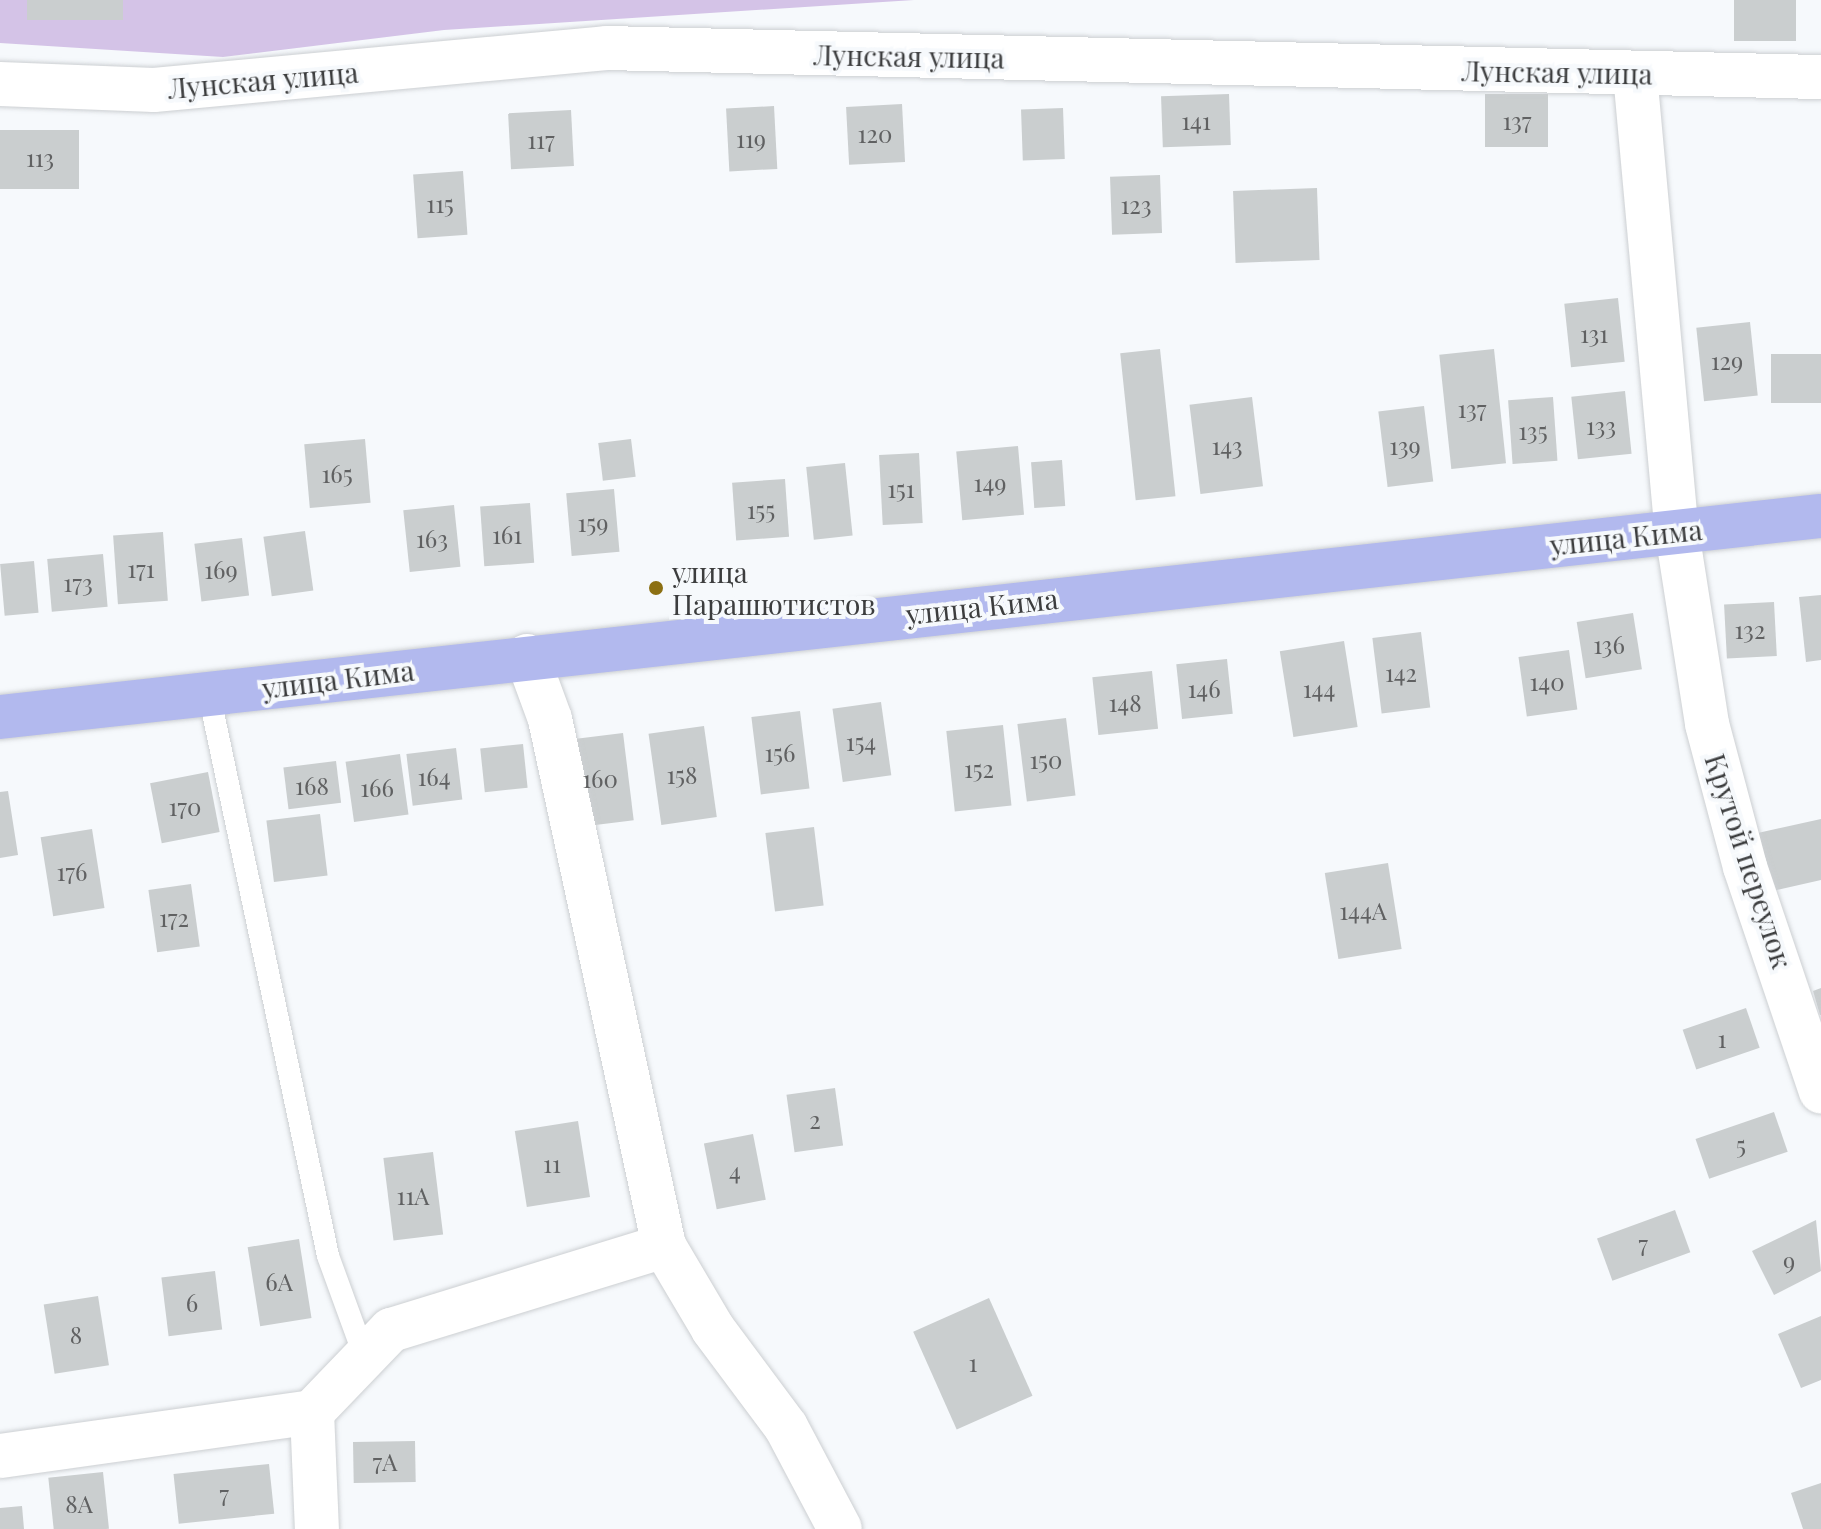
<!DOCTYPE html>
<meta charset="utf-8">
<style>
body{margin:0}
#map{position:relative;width:1821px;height:1529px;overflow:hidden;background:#f6f9fc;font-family:"Playfair Display",serif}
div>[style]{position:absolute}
.green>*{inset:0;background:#d4c3e7}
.building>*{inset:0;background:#cacecf;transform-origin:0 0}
.roads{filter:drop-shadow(0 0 2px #cccfd2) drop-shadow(0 0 2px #cccfd2)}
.lane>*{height:22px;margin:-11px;padding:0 11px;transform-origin:11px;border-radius:11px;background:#fff}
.street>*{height:44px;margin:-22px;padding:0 22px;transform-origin:22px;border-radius:22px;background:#fff}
.primary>*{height:44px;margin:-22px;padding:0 22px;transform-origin:22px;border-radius:22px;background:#b2b9ee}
.dots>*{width:22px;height:22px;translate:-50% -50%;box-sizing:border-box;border:4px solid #f6f9fc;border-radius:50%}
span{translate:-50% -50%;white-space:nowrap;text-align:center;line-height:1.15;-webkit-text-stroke:8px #f6f9fc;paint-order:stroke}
.number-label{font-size:24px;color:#606162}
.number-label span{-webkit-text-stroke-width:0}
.street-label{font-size:28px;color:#3c3d3e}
.poi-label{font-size:28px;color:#3c3d3e}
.left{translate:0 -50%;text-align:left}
</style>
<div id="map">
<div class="green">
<i style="clip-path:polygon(0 0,914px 0,444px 30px,223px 57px,0 43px)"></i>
</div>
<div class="building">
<i style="left:27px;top:0;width:96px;height:20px"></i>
<i style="left:1734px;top:0;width:62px;height:41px"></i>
<i style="left:1229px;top:94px;width:51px;height:68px;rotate:88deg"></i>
<i style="left:1548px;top:94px;width:53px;height:63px;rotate:90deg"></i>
<i style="left:902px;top:104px;width:58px;height:56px;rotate:87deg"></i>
<i style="left:774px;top:106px;width:63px;height:48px;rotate:87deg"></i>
<i style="left:1063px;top:108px;width:51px;height:42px;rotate:88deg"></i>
<i style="left:571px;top:110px;width:56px;height:63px;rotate:87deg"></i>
<i style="left:0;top:130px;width:79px;height:59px"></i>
<i style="left:463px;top:171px;width:64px;height:50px;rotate:86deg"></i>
<i style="left:1160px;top:175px;width:58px;height:50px;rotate:88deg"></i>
<i style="left:1317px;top:188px;width:72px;height:84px;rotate:88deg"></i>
<i style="left:1618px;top:298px;width:64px;height:54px;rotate:84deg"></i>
<i style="left:1750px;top:322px;width:74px;height:54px;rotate:84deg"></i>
<i style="left:1160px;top:349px;width:148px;height:40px;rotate:84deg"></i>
<i style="left:1494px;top:349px;width:115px;height:55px;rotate:84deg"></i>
<i style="left:1821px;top:354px;width:49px;height:50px;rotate:90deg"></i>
<i style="left:1625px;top:391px;width:63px;height:54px;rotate:84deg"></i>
<i style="left:1252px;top:397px;width:90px;height:63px;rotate:83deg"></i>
<i style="left:1553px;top:397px;width:64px;height:45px;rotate:86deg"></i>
<i style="left:1424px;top:406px;width:76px;height:46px;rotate:83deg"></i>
<i style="left:365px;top:439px;width:64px;height:61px;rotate:85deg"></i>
<i style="left:631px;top:439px;width:38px;height:33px;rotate:83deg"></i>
<i style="left:1018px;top:446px;width:69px;height:62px;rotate:85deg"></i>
<i style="left:919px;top:453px;width:70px;height:40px;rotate:87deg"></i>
<i style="left:1062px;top:460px;width:46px;height:31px;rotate:86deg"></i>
<i style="left:845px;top:463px;width:73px;height:39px;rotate:84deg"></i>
<i style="left:785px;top:479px;width:58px;height:53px;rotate:86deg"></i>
<i style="left:614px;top:489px;width:63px;height:48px;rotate:85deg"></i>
<i style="left:530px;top:503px;width:60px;height:50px;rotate:86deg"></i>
<i style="left:454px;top:505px;width:62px;height:51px;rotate:84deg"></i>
<i style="left:305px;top:531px;width:60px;height:42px;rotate:82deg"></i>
<i style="left:163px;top:532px;width:69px;height:50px;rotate:86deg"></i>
<i style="left:242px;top:538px;width:58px;height:48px;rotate:83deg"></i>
<i style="left:103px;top:554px;width:53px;height:56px;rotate:85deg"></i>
<i style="left:34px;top:561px;width:52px;height:34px;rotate:85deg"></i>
<i style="clip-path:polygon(1821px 595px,1821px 660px,1806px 662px,1799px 597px)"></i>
<i style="left:1774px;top:602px;width:54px;height:50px;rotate:87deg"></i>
<i style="left:1633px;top:613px;width:57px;height:57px;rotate:81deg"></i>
<i style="left:1421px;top:632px;width:76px;height:49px;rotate:83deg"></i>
<i style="left:1344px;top:641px;width:87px;height:65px;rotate:81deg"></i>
<i style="left:1569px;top:650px;width:60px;height:51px;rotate:82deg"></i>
<i style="left:1227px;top:659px;width:55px;height:51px;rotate:84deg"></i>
<i style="left:1152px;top:671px;width:58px;height:60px;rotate:84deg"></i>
<i style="left:881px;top:702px;width:74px;height:49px;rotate:82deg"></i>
<i style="left:800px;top:711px;width:78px;height:49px;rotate:83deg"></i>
<i style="left:1066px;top:718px;width:78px;height:49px;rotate:83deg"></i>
<i style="left:1003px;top:725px;width:81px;height:57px;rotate:84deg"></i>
<i style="left:704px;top:726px;width:92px;height:56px;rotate:82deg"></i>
<i style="left:623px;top:733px;width:88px;height:55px;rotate:83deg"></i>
<i style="left:523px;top:744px;width:44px;height:43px;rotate:84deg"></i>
<i style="left:456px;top:748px;width:52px;height:50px;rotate:83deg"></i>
<i style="left:400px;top:754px;width:61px;height:55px;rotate:82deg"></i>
<i style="left:336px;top:761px;width:42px;height:53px;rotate:83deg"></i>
<i style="left:208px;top:772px;width:61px;height:59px;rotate:79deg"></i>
<i style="clip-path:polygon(8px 791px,18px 855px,0 858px,0 792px)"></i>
<i style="left:320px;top:814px;width:62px;height:54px;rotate:83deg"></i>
<i style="clip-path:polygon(1821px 819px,1821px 880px,1763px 893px,1749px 835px)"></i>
<i style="left:814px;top:827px;width:79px;height:49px;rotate:83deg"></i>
<i style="left:92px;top:829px;width:80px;height:52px;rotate:81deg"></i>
<i style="left:1388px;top:863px;width:87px;height:64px;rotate:81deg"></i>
<i style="left:191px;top:884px;width:63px;height:43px;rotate:82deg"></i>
<i style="clip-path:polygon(1821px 988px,1821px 1015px,1820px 1015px,1813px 991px)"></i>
<i style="left:1746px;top:1008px;width:42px;height:67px;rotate:71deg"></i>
<i style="left:835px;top:1088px;width:58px;height:49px;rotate:82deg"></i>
<i style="left:1774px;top:1112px;width:42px;height:83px;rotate:71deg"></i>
<i style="left:578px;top:1121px;width:77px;height:64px;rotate:81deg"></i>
<i style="left:753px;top:1134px;width:67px;height:50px;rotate:79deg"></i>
<i style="left:433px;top:1152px;width:83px;height:50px;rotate:83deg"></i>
<i style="left:1675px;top:1210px;width:45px;height:83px;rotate:70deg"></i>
<i style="clip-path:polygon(1816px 1220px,1821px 1271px,1774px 1295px,1752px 1251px)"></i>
<i style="left:299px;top:1239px;width:80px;height:52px;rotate:81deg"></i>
<i style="left:215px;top:1271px;width:59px;height:54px;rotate:83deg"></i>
<i style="left:98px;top:1296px;width:70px;height:55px;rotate:81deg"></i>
<i style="left:989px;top:1298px;width:107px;height:83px;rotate:66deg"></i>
<i style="clip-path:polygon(1821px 1316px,1821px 1380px,1801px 1388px,1778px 1334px)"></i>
<i style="left:415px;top:1441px;width:41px;height:62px;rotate:89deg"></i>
<i style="left:269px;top:1464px;width:50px;height:96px;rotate:84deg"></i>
<i style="left:103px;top:1472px;width:57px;height:55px;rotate:84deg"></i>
<i style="clip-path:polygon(1821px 1483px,1821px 1529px,1803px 1529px,1791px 1493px)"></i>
<i style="clip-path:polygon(22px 1506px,24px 1529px,0 1529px,0 1508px)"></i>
</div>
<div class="roads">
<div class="lane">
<i style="left:209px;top:694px;width:574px;rotate:78.04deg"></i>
<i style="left:328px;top:1256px;width:102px;rotate:70deg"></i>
</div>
<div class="street">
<i style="left:1635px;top:74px;width:460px;rotate:84.8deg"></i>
<i style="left:1677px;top:532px;width:194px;rotate:81.1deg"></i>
<i style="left:1707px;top:724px;width:148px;rotate:75.1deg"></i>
<i style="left:1745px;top:867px;width:237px;rotate:71.3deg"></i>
<i style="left:0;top:84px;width:154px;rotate:2.2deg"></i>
<i style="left:154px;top:90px;width:454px;rotate:-5.3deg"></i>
<i style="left:606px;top:48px;width:1215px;rotate:1.37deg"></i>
<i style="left:664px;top:1246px;width:96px;rotate:59.4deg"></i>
<i style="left:713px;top:1329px;width:122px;rotate:53.3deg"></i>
<i style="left:786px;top:1427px;width:115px;rotate:62.1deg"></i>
<i style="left:312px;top:1412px;width:114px;rotate:-46.1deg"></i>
<i style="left:391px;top:1330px;width:286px;rotate:-17.1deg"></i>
<i style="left:664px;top:1246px;width:539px;rotate:-102.21deg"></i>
<i style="left:550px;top:719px;width:67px;rotate:-110.1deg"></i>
<i style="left:0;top:1456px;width:315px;rotate:-8deg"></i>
<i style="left:312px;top:1412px;width:117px;rotate:87.6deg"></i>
</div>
<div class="primary">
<i style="left:0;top:717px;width:1832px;rotate:-6.3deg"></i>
</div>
</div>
<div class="dots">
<i style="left:656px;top:588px;background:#8c7013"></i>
</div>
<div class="number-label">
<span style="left:1196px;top:121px">141</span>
<span style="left:1517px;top:121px">137</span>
<span style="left:875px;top:134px">120</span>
<span style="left:751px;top:139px">119</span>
<span style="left:541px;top:140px">117</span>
<span style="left:40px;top:158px">113</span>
<span style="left:440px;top:204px">115</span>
<span style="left:1136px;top:205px">123</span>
<span style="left:1594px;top:334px">131</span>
<span style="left:1727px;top:361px">129</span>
<span style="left:1472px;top:409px">137</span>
<span style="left:1601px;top:426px">133</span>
<span style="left:1533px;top:431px">135</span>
<span style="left:1227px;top:446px">143</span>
<span style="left:1405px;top:446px">139</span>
<span style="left:337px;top:474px">165</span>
<span style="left:990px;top:483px">149</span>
<span style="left:901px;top:489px">151</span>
<span style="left:761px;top:510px">155</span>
<span style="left:593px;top:523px">159</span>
<span style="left:507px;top:535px">161</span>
<span style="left:432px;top:539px">163</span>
<span style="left:141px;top:569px">171</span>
<span style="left:221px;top:570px">169</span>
<span style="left:78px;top:583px">173</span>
<span style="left:1750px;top:630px">132</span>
<span style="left:1609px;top:645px">136</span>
<span style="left:1401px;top:673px">142</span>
<span style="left:1547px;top:682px">140</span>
<span style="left:1204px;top:689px">146</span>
<span style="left:1319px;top:689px">144</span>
<span style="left:1125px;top:703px">148</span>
<span style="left:861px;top:742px">154</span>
<span style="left:780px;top:753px">156</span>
<span style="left:1046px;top:760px">150</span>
<span style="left:979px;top:769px">152</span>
<span style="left:682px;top:775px">158</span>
<span style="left:434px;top:777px">164</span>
<span style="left:600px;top:779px">160</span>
<span style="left:312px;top:786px">168</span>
<span style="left:377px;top:788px">166</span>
<span style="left:185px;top:807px">170</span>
<span style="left:72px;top:872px">176</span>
<span style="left:1363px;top:911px">144А</span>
<span style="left:174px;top:918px">172</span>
<span style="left:1722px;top:1039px">1</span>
<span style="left:815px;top:1120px">2</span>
<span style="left:1741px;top:1145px">5</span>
<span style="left:552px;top:1164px">11</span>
<span style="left:735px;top:1171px">4</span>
<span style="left:413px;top:1196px">11А</span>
<span style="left:1643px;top:1244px">7</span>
<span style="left:1789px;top:1261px">9</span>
<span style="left:279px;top:1282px">6А</span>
<span style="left:192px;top:1303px">6</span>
<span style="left:76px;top:1335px">8</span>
<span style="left:973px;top:1363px">1</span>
<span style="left:385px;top:1462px">7А</span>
<span style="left:224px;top:1494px">7</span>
<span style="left:79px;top:1504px">8А</span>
</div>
<div class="street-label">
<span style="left:909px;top:56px;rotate:1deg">Лунская улица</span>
<span style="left:1557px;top:72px;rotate:1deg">Лунская улица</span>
<span style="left:263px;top:80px;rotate:-5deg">Лунская улица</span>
<span style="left:1626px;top:537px;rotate:-6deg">улица Кима</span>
<span style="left:982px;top:606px;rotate:-6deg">улица Кима</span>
<span style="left:338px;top:679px;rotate:-7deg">улица Кима</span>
<span style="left:1749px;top:861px;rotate:72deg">Крутой переулок</span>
</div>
<div class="poi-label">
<span class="left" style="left:672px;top:588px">улица<br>Парашютистов</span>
</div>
</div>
